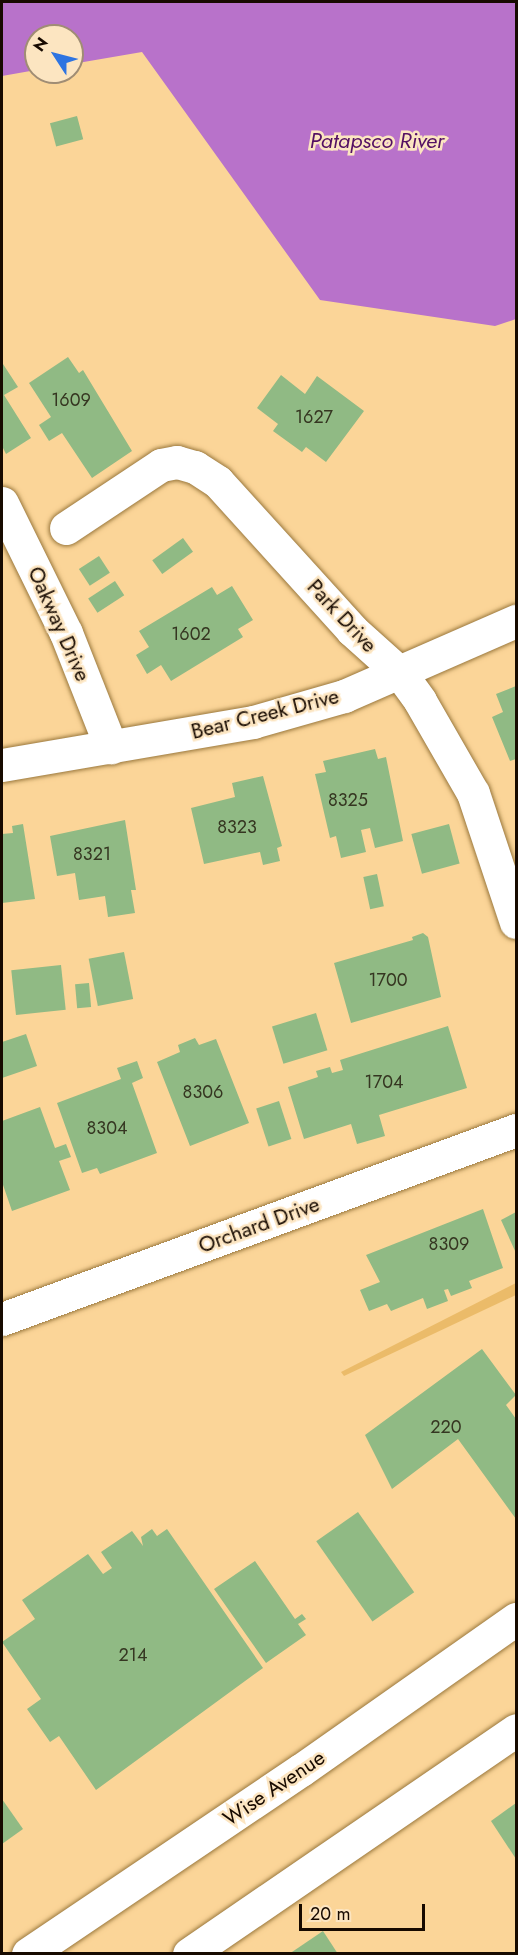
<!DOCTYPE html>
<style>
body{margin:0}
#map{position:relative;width:518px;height:1955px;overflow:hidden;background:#fbd598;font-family:Jost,sans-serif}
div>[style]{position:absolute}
.green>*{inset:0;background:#ebbb69}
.water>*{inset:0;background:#b872ca}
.building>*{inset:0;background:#90ba84;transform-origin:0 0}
.roads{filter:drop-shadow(0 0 2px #9a783d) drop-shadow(0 0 2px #9a783d)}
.minor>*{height:33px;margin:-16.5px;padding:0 16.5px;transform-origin:16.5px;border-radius:16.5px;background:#fff}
.major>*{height:33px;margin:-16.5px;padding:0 16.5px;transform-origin:16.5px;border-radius:16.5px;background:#fff}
span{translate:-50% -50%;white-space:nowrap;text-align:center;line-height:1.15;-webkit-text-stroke:5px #fce5c1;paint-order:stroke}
.number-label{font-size:18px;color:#353621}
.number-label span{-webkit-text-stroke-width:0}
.street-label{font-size:21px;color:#170a00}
.water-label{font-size:22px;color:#541063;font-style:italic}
.frame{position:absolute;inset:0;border:3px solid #170a00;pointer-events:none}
.north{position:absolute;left:24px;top:24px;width:60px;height:60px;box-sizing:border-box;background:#fce5c1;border:2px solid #a08d74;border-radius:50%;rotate:306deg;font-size:16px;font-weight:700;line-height:24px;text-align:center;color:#170a00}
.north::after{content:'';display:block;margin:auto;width:21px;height:27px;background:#2e74e1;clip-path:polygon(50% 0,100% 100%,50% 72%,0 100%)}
.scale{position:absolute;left:299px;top:1904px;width:126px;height:27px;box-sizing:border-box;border:3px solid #170a00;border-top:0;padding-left:8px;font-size:18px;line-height:21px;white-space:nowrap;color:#170a00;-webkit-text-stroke:4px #fce5c1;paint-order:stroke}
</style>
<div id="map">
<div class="green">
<i style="clip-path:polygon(516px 1283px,516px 1295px,344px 1376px,341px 1372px)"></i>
</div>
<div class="water">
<i style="clip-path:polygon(2px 2px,516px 2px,516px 319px,495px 326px,320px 300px,142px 52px,72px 64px,72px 36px,36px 36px,36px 70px,2px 76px)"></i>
</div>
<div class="building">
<i style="left:77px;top:116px;width:24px;height:28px;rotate:75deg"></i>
<i style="clip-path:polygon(68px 357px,79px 373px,83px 370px,132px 451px,92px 478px,62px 433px,49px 441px,39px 425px,51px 417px,29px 383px)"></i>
<i style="clip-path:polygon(3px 364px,18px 387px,4px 395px,31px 438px,6px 454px,2px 446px)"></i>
<i style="clip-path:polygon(281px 375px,305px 394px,317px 376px,364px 411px,326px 462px,306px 447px,302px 452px,273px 431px,278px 424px,257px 408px)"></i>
<i style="left:183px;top:538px;width:17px;height:38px;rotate:54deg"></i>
<i style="left:99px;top:556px;width:20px;height:24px;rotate:57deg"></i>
<i style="left:115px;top:581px;width:17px;height:32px;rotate:57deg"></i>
<i style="clip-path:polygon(232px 586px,253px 620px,238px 629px,243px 637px,171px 681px,161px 665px,147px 674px,136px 655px,149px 647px,139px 631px,212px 587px,217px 595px)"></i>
<i style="clip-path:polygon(516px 686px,516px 759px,510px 761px,492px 717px,503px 712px,496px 694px)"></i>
<i style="clip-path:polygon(375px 749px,378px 759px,386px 757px,403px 841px,375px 848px,370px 828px,361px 830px,366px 852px,341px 858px,336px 836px,330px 838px,315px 774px,326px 772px,323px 761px)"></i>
<i style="clip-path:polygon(263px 776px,282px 846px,277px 848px,280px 861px,263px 865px,260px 852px,204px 864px,191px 808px,235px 797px,232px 783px)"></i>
<i style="clip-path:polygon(125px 820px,136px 890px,131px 890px,135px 913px,108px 917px,105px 896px,79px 900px,75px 873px,57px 876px,50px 836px)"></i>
<i style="clip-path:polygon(23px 824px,35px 899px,2px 903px,2px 834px,13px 833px,12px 826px)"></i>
<i style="left:449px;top:824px;width:41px;height:39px;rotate:75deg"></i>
<i style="left:377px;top:874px;width:33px;height:14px;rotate:78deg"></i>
<i style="clip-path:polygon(423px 933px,428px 937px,441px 997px,351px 1023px,334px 963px,413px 940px,412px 937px)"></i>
<i style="left:124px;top:952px;width:48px;height:36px;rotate:79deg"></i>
<i style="left:61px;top:965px;width:45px;height:50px;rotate:84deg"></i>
<i style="left:89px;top:983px;width:24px;height:14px;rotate:85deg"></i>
<i style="left:316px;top:1013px;width:39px;height:46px;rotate:73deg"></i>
<i style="clip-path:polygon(448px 1026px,467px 1088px,379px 1115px,385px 1136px,357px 1144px,351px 1124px,304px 1139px,288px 1087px,318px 1077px,316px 1071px,330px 1067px,332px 1073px,343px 1070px,340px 1060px)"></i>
<i style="clip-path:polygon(26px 1034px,37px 1066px,2px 1078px,2px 1042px)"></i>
<i style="clip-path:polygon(195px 1038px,199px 1045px,216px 1039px,249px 1123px,190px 1146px,157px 1062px,180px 1052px,178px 1045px)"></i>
<i style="clip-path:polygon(137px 1061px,143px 1078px,132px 1083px,157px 1153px,100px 1174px,97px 1168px,82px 1173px,57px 1103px,121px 1079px,117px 1068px)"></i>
<i style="left:279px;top:1101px;width:40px;height:24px;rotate:72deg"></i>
<i style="clip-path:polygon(40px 1107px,55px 1148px,66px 1144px,71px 1157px,59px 1161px,70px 1190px,12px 1211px,2px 1182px,2px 1121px)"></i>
<i style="clip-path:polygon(483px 1209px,503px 1268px,469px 1281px,472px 1288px,451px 1296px,448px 1289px,444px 1290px,448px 1301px,427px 1309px,423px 1298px,391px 1311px,387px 1304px,369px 1311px,360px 1290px,380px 1282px,366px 1255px)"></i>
<i style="clip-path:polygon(516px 1212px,516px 1253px,501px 1220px)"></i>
<i style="clip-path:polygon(482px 1349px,516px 1395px,506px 1405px,516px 1419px,516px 1519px,458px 1439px,392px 1489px,365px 1435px)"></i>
<i style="left:358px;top:1512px;width:98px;height:51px;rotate:55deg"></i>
<i style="clip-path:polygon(152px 1529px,157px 1536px,167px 1529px,263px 1668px,96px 1790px,59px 1736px,50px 1742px,27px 1709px,41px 1699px,2px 1642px,35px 1619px,22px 1600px,88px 1554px,103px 1574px,112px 1568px,101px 1552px,132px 1531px,143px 1546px,141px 1537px)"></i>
<i style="clip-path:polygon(255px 1561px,295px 1619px,302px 1614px,306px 1619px,298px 1624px,306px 1635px,266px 1663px,214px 1589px)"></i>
<i style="clip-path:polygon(2px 1799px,23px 1829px,2px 1844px)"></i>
<i style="clip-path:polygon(516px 1803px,516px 1859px,491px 1821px)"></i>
<i style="clip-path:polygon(323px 1931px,338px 1954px,289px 1954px)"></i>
</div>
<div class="roads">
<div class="minor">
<i style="left:2px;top:503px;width:145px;rotate:63.8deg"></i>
<i style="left:66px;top:633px;width:123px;rotate:68.5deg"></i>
<i style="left:66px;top:528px;width:114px;rotate:-33.6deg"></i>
<i style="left:161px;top:465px;width:16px;rotate:-11deg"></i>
<i style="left:177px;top:462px;width:19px;rotate:16deg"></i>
<i style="left:195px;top:467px;width:27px;rotate:33deg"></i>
<i style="left:218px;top:482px;width:200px;rotate:47.8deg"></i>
<i style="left:352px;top:630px;width:64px;rotate:41.9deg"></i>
<i style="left:400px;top:673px;width:34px;rotate:54deg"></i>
<i style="left:420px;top:701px;width:106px;rotate:60.1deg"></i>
<i style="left:473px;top:793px;width:136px;rotate:71.6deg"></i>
<i style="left:2px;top:765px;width:255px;rotate:-9.7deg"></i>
<i style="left:253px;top:722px;width:95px;rotate:-15.9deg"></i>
<i style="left:344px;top:696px;width:188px;rotate:-23.6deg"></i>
<i style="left:2px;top:1319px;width:548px;rotate:-20.19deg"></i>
<i style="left:189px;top:1954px;width:396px;rotate:-34.4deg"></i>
</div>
<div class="major">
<i style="left:28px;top:1954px;width:329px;rotate:-34deg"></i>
<i style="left:301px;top:1770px;width:263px;rotate:-35.1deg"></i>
</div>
</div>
<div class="number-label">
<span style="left:71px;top:400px">1609</span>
<span style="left:314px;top:417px">1627</span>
<span style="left:191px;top:634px">1602</span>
<span style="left:348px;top:800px">8325</span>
<span style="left:237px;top:827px">8323</span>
<span style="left:92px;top:854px">8321</span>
<span style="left:388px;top:980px">1700</span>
<span style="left:384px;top:1082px">1704</span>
<span style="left:203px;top:1092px">8306</span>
<span style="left:107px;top:1128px">8304</span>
<span style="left:449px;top:1244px">8309</span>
<span style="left:446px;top:1427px">220</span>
<span style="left:133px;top:1655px">214</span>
</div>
<div class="street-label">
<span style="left:342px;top:616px;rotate:47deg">Park Drive</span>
<span style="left:59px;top:624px;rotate:66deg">Oakway Drive</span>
<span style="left:265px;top:714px;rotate:-14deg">Bear Creek Drive</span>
<span style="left:259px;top:1225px;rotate:-20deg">Orchard Drive</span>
<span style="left:274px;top:1788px;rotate:-34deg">Wise Avenue</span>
</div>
<div class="water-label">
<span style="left:377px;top:141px">Patapsco River</span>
</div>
<div class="frame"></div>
<div class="north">N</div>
<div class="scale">20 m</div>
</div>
